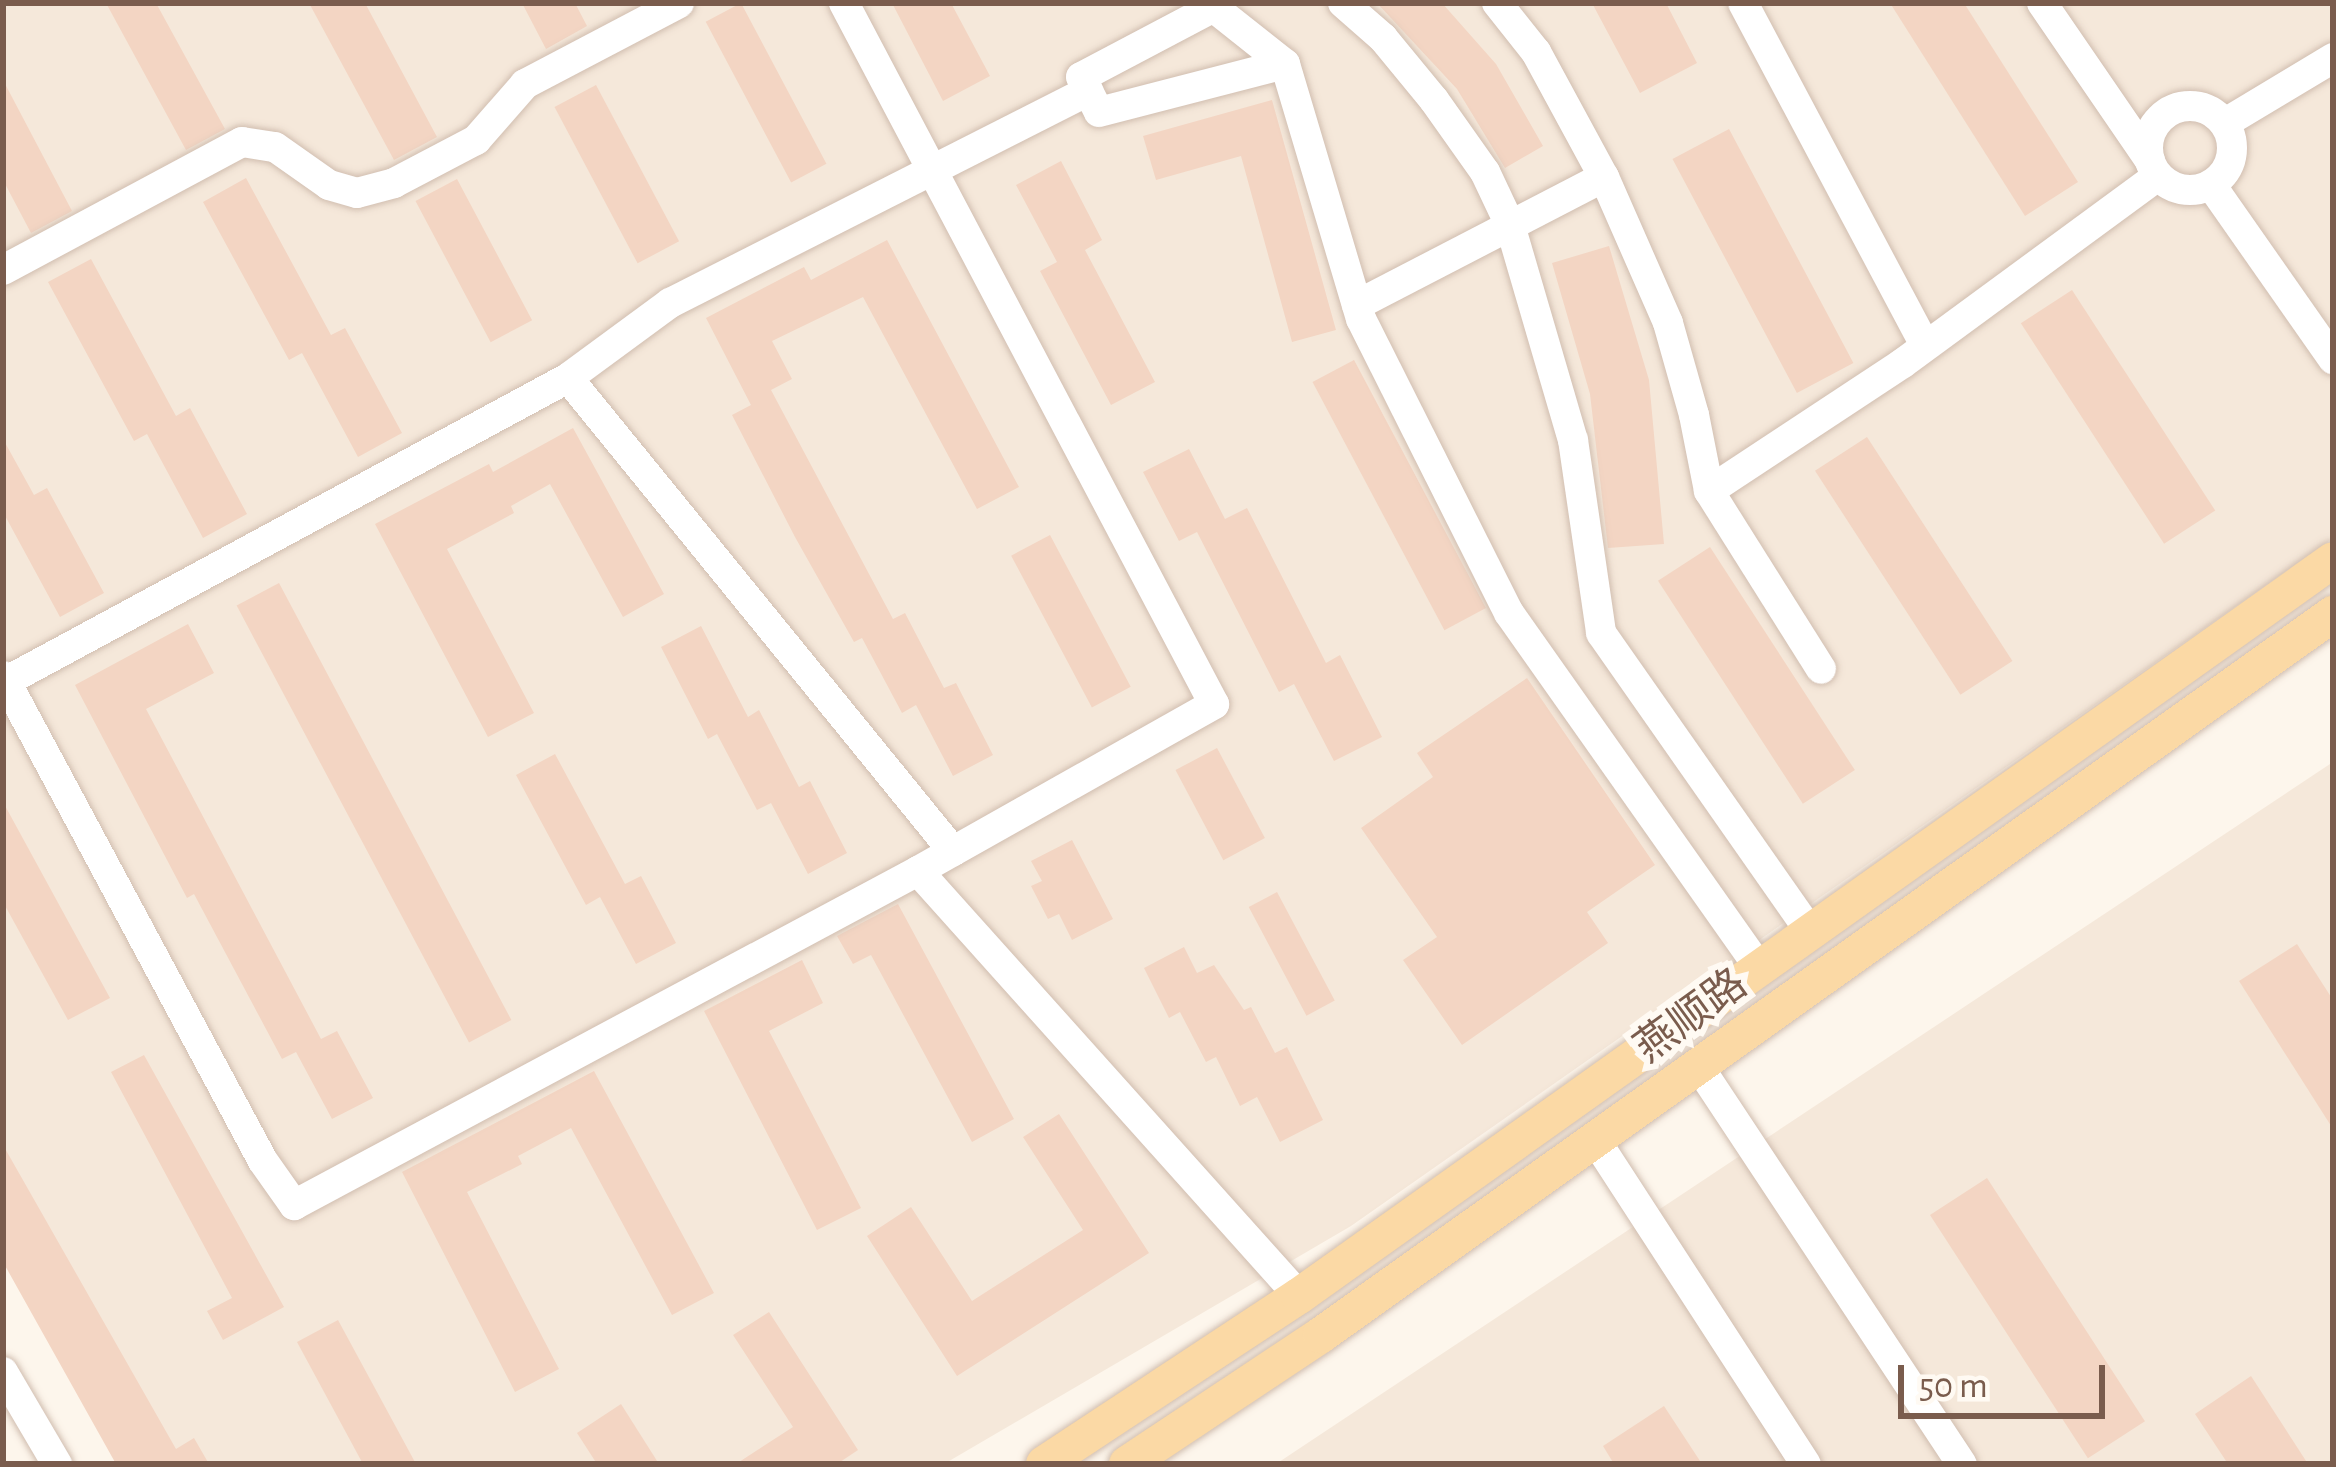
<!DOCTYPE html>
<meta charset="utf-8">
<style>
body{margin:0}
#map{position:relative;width:2336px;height:1467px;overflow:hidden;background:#fdf6ec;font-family:"Alegreya Sans","Noto Sans SC",sans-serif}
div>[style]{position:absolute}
.residential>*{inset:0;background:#f5e8da}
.building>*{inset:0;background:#f3d5c3;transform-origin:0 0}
.roads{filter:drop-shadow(0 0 3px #d1beb0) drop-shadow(0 0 3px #d1beb0)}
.minor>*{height:30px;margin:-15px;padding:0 15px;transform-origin:15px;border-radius:15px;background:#fff}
.minor>.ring{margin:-15px;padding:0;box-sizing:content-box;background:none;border:30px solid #fff;border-radius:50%}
.major>*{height:36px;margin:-18px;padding:0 18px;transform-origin:18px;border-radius:18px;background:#fbd9a5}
span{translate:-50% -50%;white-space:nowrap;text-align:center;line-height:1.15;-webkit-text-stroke:12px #fffaf3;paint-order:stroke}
.street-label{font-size:42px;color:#7a5c4d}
.frame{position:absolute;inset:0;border:6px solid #7a5c4d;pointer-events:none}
.scale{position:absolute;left:1898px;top:1365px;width:207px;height:54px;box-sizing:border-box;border:6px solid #7a5c4d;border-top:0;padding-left:15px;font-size:36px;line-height:42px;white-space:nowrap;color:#7a5c4d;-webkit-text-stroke:9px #fffaf3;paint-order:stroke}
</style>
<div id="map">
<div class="residential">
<i style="clip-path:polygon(3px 3px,2333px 3px,2333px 538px,1351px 1226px,944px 1464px,137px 1464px,3px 1236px)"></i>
<i style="clip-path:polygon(2333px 762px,2333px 1464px,1276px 1464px)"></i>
</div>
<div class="building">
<i style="clip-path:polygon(106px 3px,156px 3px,225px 129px,186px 150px)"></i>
<i style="clip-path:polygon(309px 3px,365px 3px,437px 137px,394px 160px)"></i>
<i style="clip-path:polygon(522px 3px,575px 3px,587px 26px,546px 49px)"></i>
<i style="left:741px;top:3px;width:182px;height:40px;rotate:62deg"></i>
<i style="clip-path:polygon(892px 3px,951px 3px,990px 76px,943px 101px)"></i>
<i style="clip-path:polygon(1377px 3px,1442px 3px,1496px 64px,1543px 146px,1505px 168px,1457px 89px)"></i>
<i style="clip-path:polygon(1592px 3px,1666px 3px,1697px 63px,1640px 93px)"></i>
<i style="clip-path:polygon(1890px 3px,1964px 3px,2078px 182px,2025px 216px)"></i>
<i style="clip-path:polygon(3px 80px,72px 211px,31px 233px,3px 180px)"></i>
<i style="left:596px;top:85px;width:177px;height:47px;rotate:62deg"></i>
<i style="clip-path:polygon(1272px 100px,1336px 330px,1292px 342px,1241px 156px,1156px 180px,1143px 136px)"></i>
<i style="left:1729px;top:129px;width:265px;height:64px;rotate:62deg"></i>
<i style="clip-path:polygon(1061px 161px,1102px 240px,1085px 250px,1155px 382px,1111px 405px,1040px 271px,1057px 262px,1016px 185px)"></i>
<i style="clip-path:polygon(246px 178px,331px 335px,345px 328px,402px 433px,358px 457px,302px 353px,289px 360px,203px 202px)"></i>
<i style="left:457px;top:179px;width:160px;height:47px;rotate:62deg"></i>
<i style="clip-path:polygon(887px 240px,1019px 487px,977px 509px,863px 297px,772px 341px,792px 379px,771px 390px,893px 619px,905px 613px,944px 688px,956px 683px,993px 755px,953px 776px,916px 705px,902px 713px,862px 638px,854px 642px,795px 537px,732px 415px,751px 405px,706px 318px,804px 267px,811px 280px)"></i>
<i style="clip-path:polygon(1609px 246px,1649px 380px,1664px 544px,1608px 548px,1590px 394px,1552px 263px)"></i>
<i style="clip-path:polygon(91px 259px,176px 416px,190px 408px,247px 514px,203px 538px,147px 434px,134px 441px,48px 282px)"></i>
<i style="left:2072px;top:290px;width:263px;height:61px;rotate:57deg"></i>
<i style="left:1354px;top:360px;width:281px;height:47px;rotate:62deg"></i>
<i style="clip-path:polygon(573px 428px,664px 594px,623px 617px,550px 484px,511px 506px,514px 513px,447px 549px,534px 713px,488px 737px,375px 524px,489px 464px,493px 472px)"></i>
<i style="left:1867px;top:437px;width:267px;height:62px;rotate:57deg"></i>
<i style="clip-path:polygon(3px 439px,34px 495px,47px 488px,104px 593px,60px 617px,3px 512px)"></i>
<i style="clip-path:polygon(1189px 449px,1225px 519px,1247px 508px,1326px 663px,1340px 655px,1382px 737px,1334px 761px,1294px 684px,1279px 692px,1197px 532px,1179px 541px,1143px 472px)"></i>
<i style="left:1050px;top:535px;width:172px;height:44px;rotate:62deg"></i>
<i style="left:1710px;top:547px;width:266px;height:62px;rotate:57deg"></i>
<i style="left:279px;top:583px;width:495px;height:48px;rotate:62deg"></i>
<i style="clip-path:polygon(188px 624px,214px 673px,146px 709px,321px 1039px,337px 1031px,373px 1098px,332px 1119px,296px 1052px,282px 1059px,194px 894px,187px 898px,75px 685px)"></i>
<i style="clip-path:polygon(701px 626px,748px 717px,759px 710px,799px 787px,810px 781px,847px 853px,808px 874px,771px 803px,757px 810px,717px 734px,708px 739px,661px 647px)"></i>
<i style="clip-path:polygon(1527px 678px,1655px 865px,1587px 912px,1608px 943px,1462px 1045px,1403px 960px,1437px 937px,1361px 828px,1433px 777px,1417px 753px)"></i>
<i style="left:1217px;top:748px;width:102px;height:47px;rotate:62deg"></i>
<i style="clip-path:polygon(555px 754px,625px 884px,641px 876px,676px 943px,636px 964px,600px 897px,586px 905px,516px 775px)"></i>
<i style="clip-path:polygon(3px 802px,110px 998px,68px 1020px,3px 902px)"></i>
<i style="clip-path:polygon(1072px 840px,1113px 919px,1072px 940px,1059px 914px,1048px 919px,1031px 886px,1042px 881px,1031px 861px)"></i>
<i style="left:1277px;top:892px;width:123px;height:32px;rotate:62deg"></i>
<i style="clip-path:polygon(898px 904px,1014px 1119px,972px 1142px,871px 955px,853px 964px,837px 936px)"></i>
<i style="clip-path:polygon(2297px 944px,2333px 1000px,2333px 1129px,2239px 981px)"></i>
<i style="clip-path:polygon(1184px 947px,1197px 973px,1214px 965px,1244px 1010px,1251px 1007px,1275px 1053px,1287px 1047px,1323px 1120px,1280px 1142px,1257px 1097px,1240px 1106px,1216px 1057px,1206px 1062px,1180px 1012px,1169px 1018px,1144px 968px)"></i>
<i style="clip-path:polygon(802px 960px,823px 1003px,769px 1031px,861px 1208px,817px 1230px,704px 1011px)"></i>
<i style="clip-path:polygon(144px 1055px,284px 1307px,223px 1340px,207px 1311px,232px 1298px,111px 1072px)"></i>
<i style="clip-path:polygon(594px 1071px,714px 1293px,672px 1315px,571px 1128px,518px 1156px,522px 1164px,467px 1192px,559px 1369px,515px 1392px,402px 1172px)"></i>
<i style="clip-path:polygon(1059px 1114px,1149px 1253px,957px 1376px,867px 1236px,911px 1207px,972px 1301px,1083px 1230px,1023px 1137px)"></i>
<i style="clip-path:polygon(3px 1145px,176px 1449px,194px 1438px,209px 1464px,116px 1464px,3px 1262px)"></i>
<i style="left:1987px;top:1178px;width:290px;height:68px;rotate:57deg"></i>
<i style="clip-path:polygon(769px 1312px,858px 1450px,837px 1464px,736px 1464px,793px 1427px,733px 1335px)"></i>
<i style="clip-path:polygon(338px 1320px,416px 1464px,363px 1464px,297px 1342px)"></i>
<i style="clip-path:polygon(2251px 1376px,2308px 1464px,2228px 1464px,2195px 1414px)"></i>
<i style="clip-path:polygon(621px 1404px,659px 1464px,597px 1464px,577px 1433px)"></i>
<i style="clip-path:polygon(1664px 1406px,1702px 1464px,1614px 1464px,1603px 1446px)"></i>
</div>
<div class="roads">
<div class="minor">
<i style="left:1208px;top:3px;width:98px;rotate:38.4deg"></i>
<i style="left:1285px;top:64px;width:266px;rotate:73.4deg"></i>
<i style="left:1361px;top:319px;width:329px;rotate:63.3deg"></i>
<i style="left:1509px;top:613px;width:434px;rotate:54.8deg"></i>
<i style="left:1343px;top:3px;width:53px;rotate:41.2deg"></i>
<i style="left:1383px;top:38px;width:80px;rotate:50.6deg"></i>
<i style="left:1434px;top:100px;width:88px;rotate:54.7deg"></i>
<i style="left:1485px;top:172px;width:59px;rotate:64.7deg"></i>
<i style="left:1510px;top:225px;width:224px;rotate:73.7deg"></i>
<i style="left:1573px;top:440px;width:195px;rotate:81.7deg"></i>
<i style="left:1601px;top:633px;width:364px;rotate:55deg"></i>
<i style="left:1497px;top:3px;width:63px;rotate:51.5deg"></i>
<i style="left:1536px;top:52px;width:142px;rotate:61.5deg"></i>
<i style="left:1604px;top:177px;width:159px;rotate:66.3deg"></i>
<i style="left:1668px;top:323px;width:96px;rotate:74.2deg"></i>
<i style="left:1694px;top:415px;width:77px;rotate:78.8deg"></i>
<i style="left:1709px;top:491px;width:210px;rotate:57.8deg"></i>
<i style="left:1743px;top:3px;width:388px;rotate:62deg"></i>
<i style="left:2042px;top:3px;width:191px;rotate:55.6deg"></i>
<i style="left:1214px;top:7px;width:150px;rotate:152.2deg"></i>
<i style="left:1081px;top:77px;width:39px;rotate:63deg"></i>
<i style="left:1099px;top:112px;width:192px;rotate:-14.5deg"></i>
<i class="ring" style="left:2148px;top:106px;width:54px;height:54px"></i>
<i style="left:2225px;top:123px;width:126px;rotate:-31deg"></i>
<i style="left:2211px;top:185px;width:213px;rotate:55deg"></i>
<i style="left:3px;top:270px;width:271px;rotate:-28.2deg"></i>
<i style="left:242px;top:142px;width:33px;rotate:9deg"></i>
<i style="left:275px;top:147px;width:66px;rotate:35.1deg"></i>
<i style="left:329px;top:185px;width:29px;rotate:16deg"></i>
<i style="left:357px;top:193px;width:38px;rotate:-15deg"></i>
<i style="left:394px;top:183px;width:93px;rotate:-27.7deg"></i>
<i style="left:476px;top:140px;width:74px;rotate:-48.8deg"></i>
<i style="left:525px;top:84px;width:174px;rotate:-27.7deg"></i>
<i style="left:1357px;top:305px;width:278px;rotate:-27.4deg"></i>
<i style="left:568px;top:378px;width:610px;rotate:50.86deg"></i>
<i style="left:1709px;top:491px;width:232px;rotate:-33.4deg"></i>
<i style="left:1903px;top:363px;width:316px;rotate:-36.3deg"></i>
<i style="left:3px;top:676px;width:550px;rotate:61.81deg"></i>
<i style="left:263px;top:1161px;width:54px;rotate:54.8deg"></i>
<i style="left:294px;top:1205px;width:708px;rotate:-28.16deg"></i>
<i style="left:918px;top:871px;width:340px;rotate:-29.4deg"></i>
<i style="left:1214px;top:704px;width:793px;rotate:-117.83deg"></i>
<i style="left:3px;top:683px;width:642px;rotate:-28.36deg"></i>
<i style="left:568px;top:378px;width:127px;rotate:-36.3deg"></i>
<i style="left:670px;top:303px;width:469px;rotate:-26.9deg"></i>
<i style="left:918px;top:871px;width:571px;rotate:48.12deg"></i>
<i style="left:1699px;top:1067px;width:476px;rotate:56.5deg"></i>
<i style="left:1596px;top:1141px;width:385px;rotate:57deg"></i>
<i style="left:3px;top:1372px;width:107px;rotate:59.6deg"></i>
</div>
<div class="major">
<i style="left:1044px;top:1464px;width:305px;rotate:-33.4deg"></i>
<i style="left:1299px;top:1296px;width:1269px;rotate:-35.44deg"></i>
<i style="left:1127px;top:1464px;width:233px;rotate:-33.6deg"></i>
<i style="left:1321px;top:1335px;width:1243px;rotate:-35.47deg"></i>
</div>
</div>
<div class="street-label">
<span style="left:1691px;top:1016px;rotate:-36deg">燕顺路</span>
</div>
<div class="frame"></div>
<div class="scale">50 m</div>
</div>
